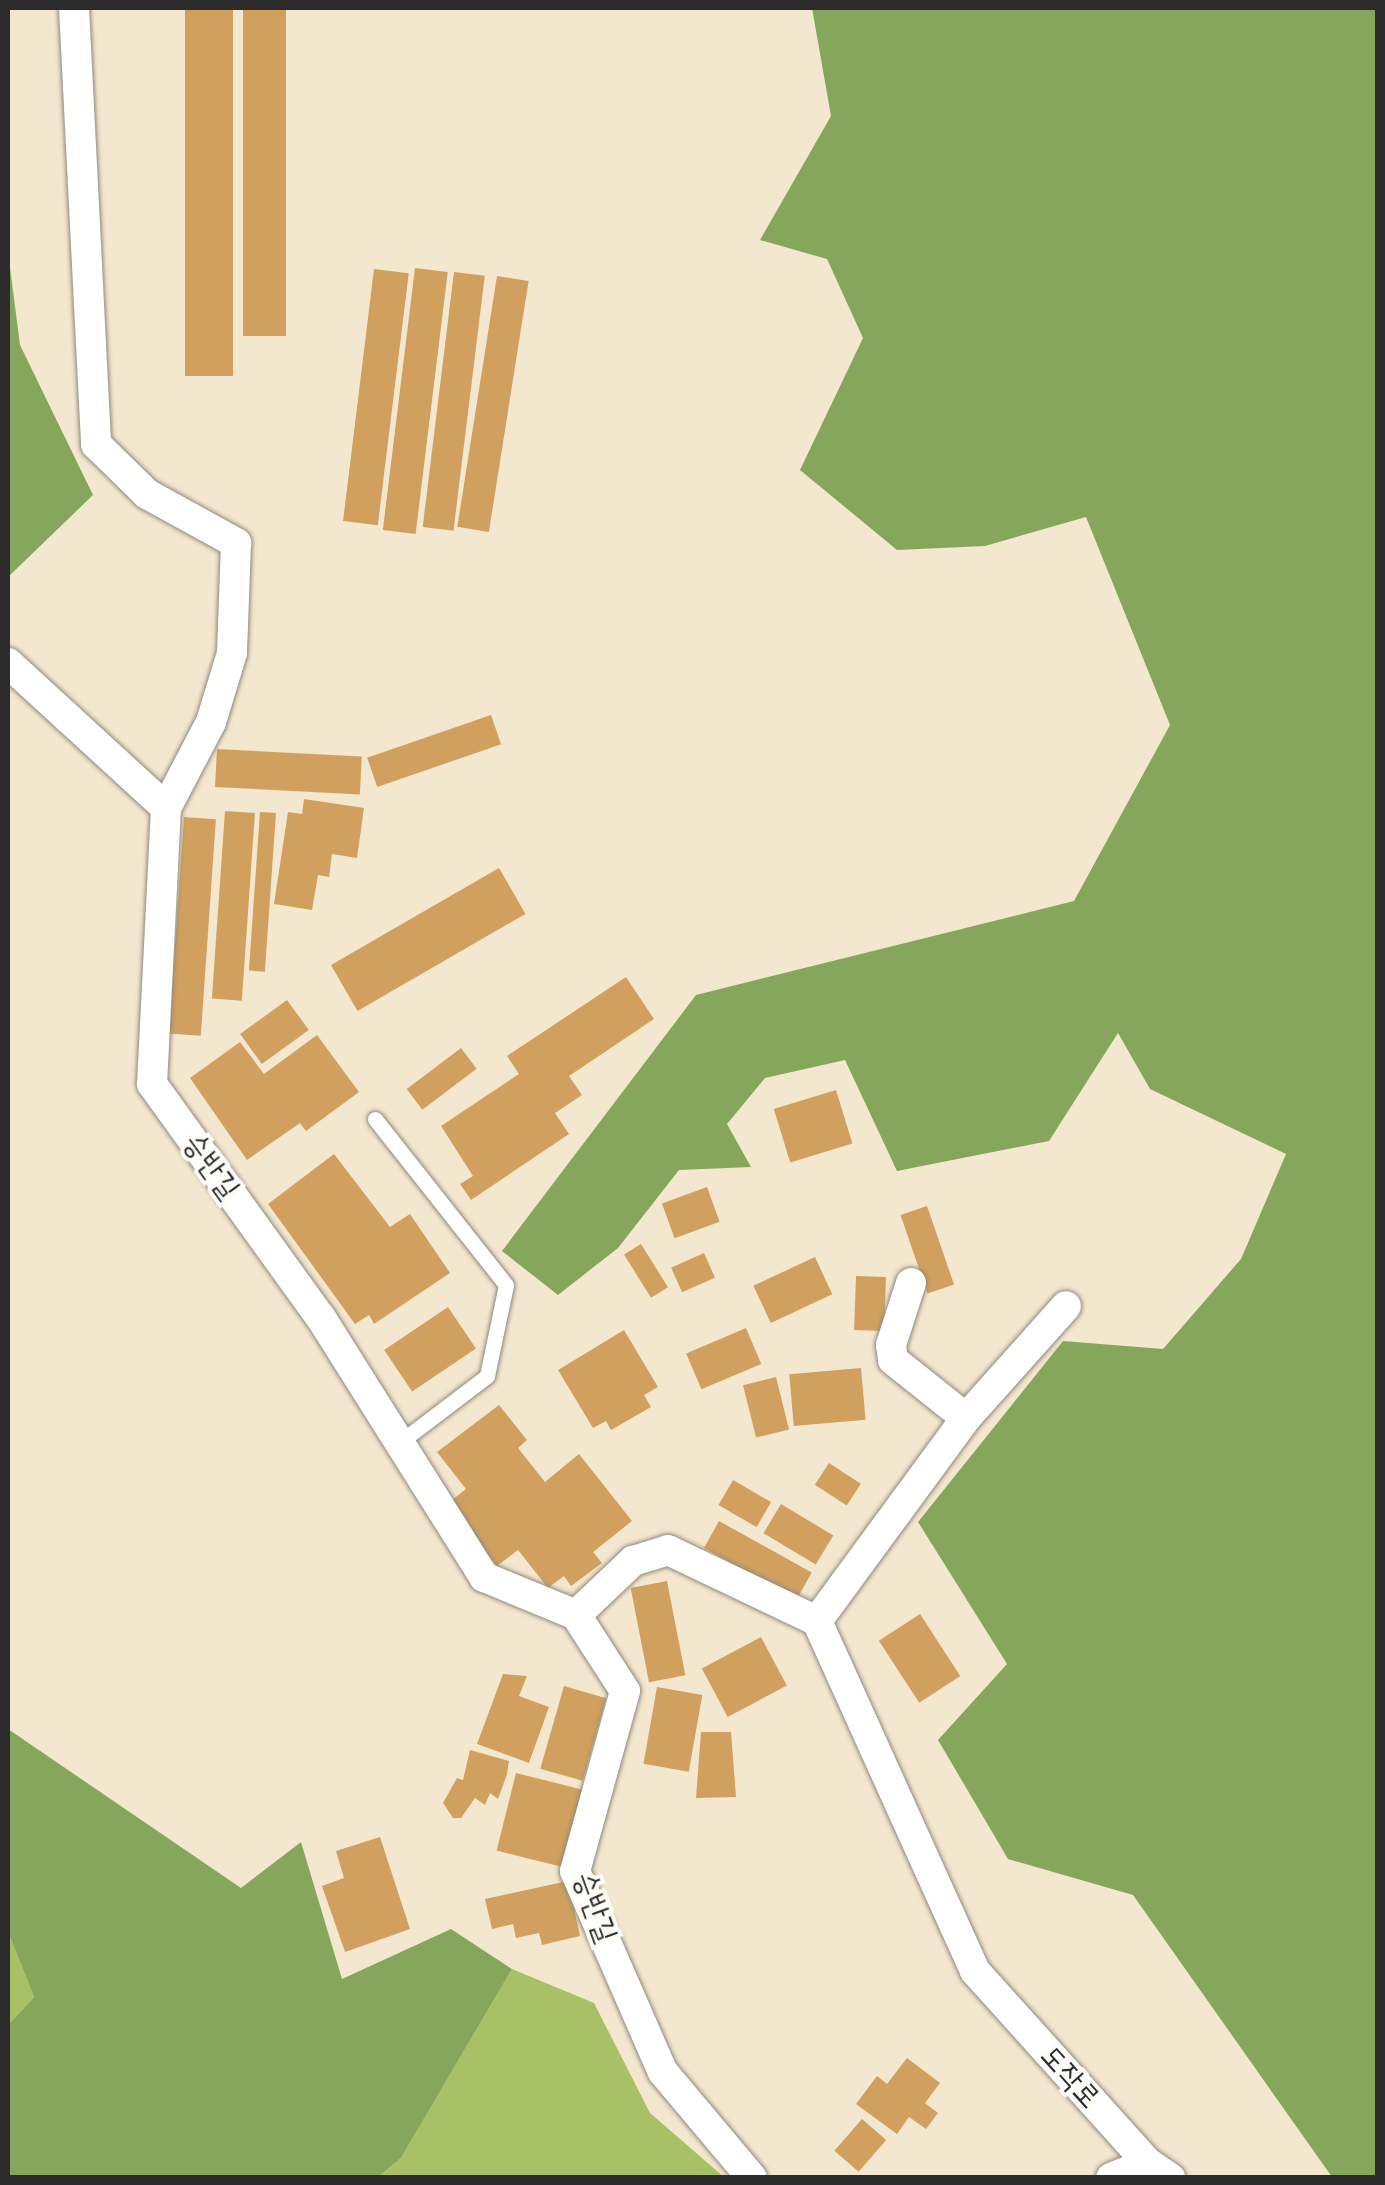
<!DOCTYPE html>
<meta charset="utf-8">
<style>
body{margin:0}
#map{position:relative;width:1385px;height:2185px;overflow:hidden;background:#f4e7cf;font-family:"Balsamiq Sans","Poor Story",sans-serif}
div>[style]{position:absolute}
.green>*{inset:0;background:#a8c166}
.forest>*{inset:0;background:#86a75b}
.building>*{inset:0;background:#d1a05e;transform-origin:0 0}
.roads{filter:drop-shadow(0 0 2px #90897d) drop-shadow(0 0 2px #90897d)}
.lane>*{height:15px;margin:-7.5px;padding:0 7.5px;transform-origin:7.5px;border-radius:7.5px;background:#fff}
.street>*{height:30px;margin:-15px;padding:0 15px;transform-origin:15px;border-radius:15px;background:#fff}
span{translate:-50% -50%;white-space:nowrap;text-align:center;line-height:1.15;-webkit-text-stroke:8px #fdfcf7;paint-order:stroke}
.street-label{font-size:30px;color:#2b2b2b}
.frame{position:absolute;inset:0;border:10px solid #2b2b2b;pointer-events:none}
</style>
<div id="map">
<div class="green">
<i style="clip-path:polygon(8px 1932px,34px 1997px,8px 2025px)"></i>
<i style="clip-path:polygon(512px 1969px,594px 2003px,650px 2113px,724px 2177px,377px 2178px,401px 2158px)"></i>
</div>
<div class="forest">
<i style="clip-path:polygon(812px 8px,1377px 8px,1377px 2177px,1332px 2177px,1133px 1895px,1008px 1859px,938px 1740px,1007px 1664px,918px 1522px,1063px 1341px,1163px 1349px,1241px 1259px,1286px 1154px,1150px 1089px,1118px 1033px,1049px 1141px,897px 1171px,845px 1060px,765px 1078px,727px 1124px,751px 1167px,679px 1170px,618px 1248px,558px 1295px,502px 1251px,696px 995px,1074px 901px,1170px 725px,1086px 517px,985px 546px,897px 550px,800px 470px,863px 338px,827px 259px,760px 240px,831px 116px)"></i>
<i style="clip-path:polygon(8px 252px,20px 345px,93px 495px,8px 577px)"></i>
<i style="clip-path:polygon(8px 1729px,241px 1888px,301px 1842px,342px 1979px,451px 1929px,512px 1969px,401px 2158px,377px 2178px,8px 2177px,8px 2025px,34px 1997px,8px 1932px)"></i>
</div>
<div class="building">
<i style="left:185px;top:8px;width:48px;height:368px"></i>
<i style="left:243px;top:8px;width:43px;height:328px"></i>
<i style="left:415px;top:268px;width:33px;height:264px;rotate:7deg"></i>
<i style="left:374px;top:269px;width:35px;height:254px;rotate:7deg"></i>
<i style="left:454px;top:272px;width:31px;height:257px;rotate:7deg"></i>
<i style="left:497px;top:276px;width:32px;height:254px;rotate:9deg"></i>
<i style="left:491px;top:715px;width:31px;height:131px;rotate:71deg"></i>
<i style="left:217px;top:749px;width:145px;height:38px;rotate:3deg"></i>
<i style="clip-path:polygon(304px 799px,364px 808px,357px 858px,332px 854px,329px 877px,318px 875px,312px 910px,274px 904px,288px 812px,302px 814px)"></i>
<i style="left:225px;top:811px;width:30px;height:188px;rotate:4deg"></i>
<i style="left:260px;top:812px;width:16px;height:159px;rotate:4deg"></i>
<i style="left:184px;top:817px;width:32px;height:217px;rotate:4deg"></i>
<i style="left:499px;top:868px;width:53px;height:194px;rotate:60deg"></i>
<i style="clip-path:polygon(626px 977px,654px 1019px,569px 1076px,582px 1095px,555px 1113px,569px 1134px,471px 1200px,460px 1184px,473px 1176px,441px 1126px,519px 1074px,507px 1056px)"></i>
<i style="left:287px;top:1000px;width:37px;height:58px;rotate:54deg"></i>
<i style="clip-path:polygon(317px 1035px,359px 1092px,306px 1131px,300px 1123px,247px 1160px,190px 1078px,240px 1042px,264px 1074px)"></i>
<i style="left:461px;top:1048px;width:26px;height:68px;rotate:53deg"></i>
<i style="left:836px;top:1090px;width:56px;height:65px;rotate:73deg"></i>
<i style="clip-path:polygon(334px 1154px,390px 1227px,410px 1214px,450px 1273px,374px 1324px,369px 1315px,355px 1324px,268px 1204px)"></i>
<i style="left:707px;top:1187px;width:37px;height:48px;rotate:70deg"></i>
<i style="left:927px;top:1206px;width:83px;height:28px;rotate:71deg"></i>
<i style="left:641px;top:1244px;width:51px;height:20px;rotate:58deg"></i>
<i style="left:704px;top:1253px;width:27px;height:36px;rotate:66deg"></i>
<i style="left:815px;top:1257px;width:41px;height:68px;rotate:65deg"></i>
<i style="left:856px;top:1276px;width:30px;height:54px;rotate:2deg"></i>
<i style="left:448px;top:1307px;width:50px;height:77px;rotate:56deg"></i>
<i style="left:746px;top:1328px;width:39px;height:65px;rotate:67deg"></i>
<i style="clip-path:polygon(624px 1330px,658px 1387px,644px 1395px,651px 1407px,611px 1430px,606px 1421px,593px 1428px,558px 1370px)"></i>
<i style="left:861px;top:1368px;width:52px;height:72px;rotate:85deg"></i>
<i style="left:776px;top:1377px;width:54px;height:34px;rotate:76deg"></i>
<i style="clip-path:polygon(499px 1405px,527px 1440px,518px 1448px,545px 1482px,579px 1454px,632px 1521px,593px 1552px,602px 1563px,571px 1586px,564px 1576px,548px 1588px,518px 1550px,497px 1566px,447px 1504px,466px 1489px,437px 1452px)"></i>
<i style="left:829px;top:1463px;width:38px;height:26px;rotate:33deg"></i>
<i style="left:733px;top:1480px;width:44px;height:29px;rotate:30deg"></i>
<i style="left:781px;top:1504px;width:61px;height:34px;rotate:31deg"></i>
<i style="left:719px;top:1521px;width:106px;height:31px;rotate:29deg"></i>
<i style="left:667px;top:1581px;width:96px;height:37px;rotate:79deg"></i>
<i style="left:920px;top:1614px;width:74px;height:49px;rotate:57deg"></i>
<i style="left:761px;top:1637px;width:55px;height:67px;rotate:62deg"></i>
<i style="clip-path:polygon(503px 1674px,527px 1676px,519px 1696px,549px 1707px,529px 1763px,477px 1744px)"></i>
<i style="left:564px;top:1686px;width:44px;height:86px;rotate:16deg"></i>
<i style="left:657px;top:1687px;width:46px;height:78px;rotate:10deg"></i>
<i style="clip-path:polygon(701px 1732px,731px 1732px,736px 1797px,696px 1798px)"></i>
<i style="clip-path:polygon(470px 1750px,509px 1761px,507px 1774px,498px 1799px,490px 1793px,485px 1805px,475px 1798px,461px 1818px,453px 1818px,443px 1803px,457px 1778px,463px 1780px)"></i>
<i style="left:516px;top:1773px;width:72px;height:80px;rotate:14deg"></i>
<i style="clip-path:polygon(380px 1837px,410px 1929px,345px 1952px,322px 1886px,344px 1878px,336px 1851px)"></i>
<i style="clip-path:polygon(568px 1881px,580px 1936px,542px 1945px,539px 1933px,516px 1938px,513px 1924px,492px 1929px,485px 1899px)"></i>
<i style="clip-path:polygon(907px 2058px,940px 2083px,925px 2103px,938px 2113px,926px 2129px,909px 2117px,897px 2134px,856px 2104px,877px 2076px,887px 2084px)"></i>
<i style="left:862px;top:2119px;width:32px;height:42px;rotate:41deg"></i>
</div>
<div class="roads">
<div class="lane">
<i style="left:375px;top:1119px;width:211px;rotate:51.7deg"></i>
<i style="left:506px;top:1285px;width:93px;rotate:101.8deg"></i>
<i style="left:487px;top:1376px;width:109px;rotate:142.8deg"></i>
</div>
<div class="street">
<i style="left:74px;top:8px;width:437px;rotate:87.1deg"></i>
<i style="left:96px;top:444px;width:71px;rotate:44.4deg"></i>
<i style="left:147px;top:494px;width:102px;rotate:28.8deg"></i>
<i style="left:236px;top:543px;width:110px;rotate:92.1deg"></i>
<i style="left:232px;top:653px;width:72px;rotate:106.9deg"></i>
<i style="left:211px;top:722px;width:97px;rotate:117.6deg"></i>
<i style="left:8px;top:663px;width:214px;rotate:42.5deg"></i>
<i style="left:166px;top:808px;width:276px;rotate:92.9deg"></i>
<i style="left:152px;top:1084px;width:289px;rotate:54.2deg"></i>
<i style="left:321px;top:1318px;width:306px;rotate:57.8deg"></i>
<i style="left:484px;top:1577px;width:100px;rotate:22.4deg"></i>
<i style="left:576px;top:1615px;width:79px;rotate:-43.5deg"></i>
<i style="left:633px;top:1561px;width:37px;rotate:-17deg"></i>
<i style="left:668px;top:1550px;width:165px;rotate:25.5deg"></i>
<i style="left:817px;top:1621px;width:384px;rotate:65.7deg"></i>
<i style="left:975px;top:1971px;width:258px;rotate:48deg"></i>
<i style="left:1148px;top:2163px;width:27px;rotate:34deg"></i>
<i style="left:911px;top:1283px;width:65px;rotate:107.9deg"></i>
<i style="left:891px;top:1345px;width:15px;rotate:82deg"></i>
<i style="left:893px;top:1360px;width:93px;rotate:38.5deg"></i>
<i style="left:576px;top:1615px;width:90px;rotate:57.2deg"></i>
<i style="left:625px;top:1691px;width:187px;rotate:105.5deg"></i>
<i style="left:575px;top:1871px;width:219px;rotate:66.4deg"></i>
<i style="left:663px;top:2072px;width:138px;rotate:50deg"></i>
<i style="left:817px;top:1621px;width:252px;rotate:-53.7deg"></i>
<i style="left:966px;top:1418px;width:150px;rotate:-48.2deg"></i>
<i style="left:1111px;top:2178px;width:40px;rotate:-22deg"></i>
</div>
</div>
<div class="street-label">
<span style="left:211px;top:1166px;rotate:54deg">승반길</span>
<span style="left:595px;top:1907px;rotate:70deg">승반길</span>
<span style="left:1070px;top:2077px;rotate:48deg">도작로</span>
</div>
<div class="frame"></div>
</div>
